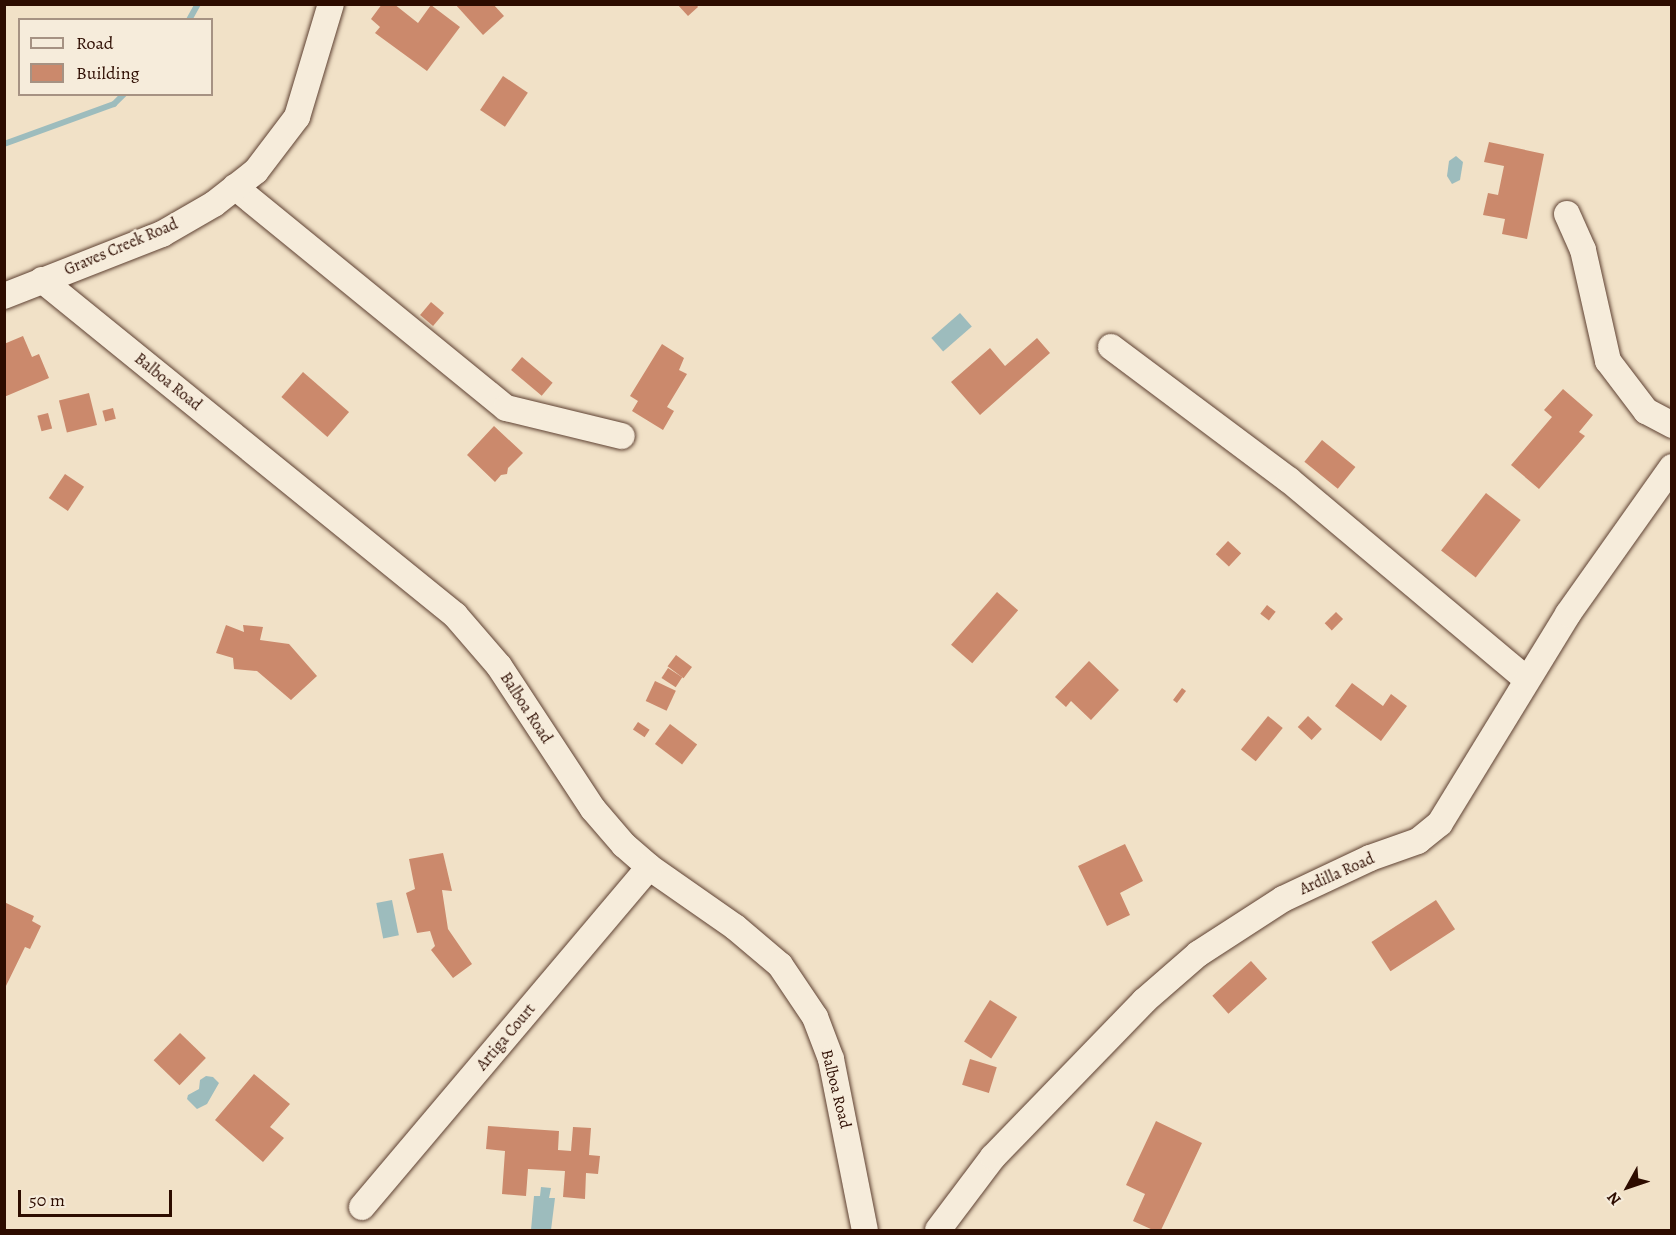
<!DOCTYPE html>
<style>
body{margin:0}
#map{position:relative;width:1676px;height:1235px;overflow:hidden;background:#f1e1c7;font-family:Alegreya,serif}
div>[style]{position:absolute}
.water>*{inset:0;background:#9dbcbd;transform-origin:0 0}
.stream>*{height:6px;margin:-3px;padding:0 3px;transform-origin:3px;border-radius:3px;background:#9dbcbd}
.building>*{inset:0;background:#cb896c;transform-origin:0 0}
.roads{filter:drop-shadow(0 0 2px #5e4132) drop-shadow(0 0 2px #5e4132)}
.street>*{height:26px;margin:-13px;padding:0 13px;transform-origin:13px;border-radius:13px;background:#f6ecdb}
span{translate:-50% -50%;white-space:nowrap;text-align:center;line-height:1.15;-webkit-text-stroke:5px #f6ecdb;paint-order:stroke}
.street-label{font-size:16px;color:#2d0c00}
.frame{position:absolute;inset:0;border:6px solid #2d0c00;pointer-events:none}
.legend{position:absolute;left:18px;top:18px;width:195px;height:78px;box-sizing:border-box;background:#f6ecdb;border:2px solid #a69283;margin:0;padding:8px 10px;list-style:none;font-size:18px;color:#2d0c00}
.legend li{display:flex;align-items:center;gap:12px;height:30px}
.legend b{width:30px;border:2px solid #a69283}
.north{position:absolute;left:1598px;top:1157px;width:60px;height:60px;-webkit-text-stroke:4px #f6ecdb;paint-order:stroke;rotate:230deg;font-size:16px;font-weight:700;line-height:24px;text-align:center;color:#2d0c00}
.north::after{content:'';display:block;margin:auto;width:21px;height:27px;background:#2d0c00;clip-path:polygon(50% 0,100% 100%,50% 72%,0 100%)}
.scale{position:absolute;left:18px;top:1190px;width:154px;height:27px;box-sizing:border-box;border:3px solid #2d0c00;border-top:0;padding-left:8px;font-size:18px;line-height:21px;white-space:nowrap;color:#2d0c00;-webkit-text-stroke:4px #f6ecdb;paint-order:stroke}
</style>
<div id="map">
<div class="water">
<i style="clip-path:polygon(1456px 156px,1463px 162px,1460px 180px,1452px 184px,1447px 176px,1449px 161px)"></i>
<i style="left:960px;top:313px;width:18px;height:38px;rotate:49deg"></i>
<i style="left:392px;top:900px;width:36px;height:16px;rotate:79deg"></i>
<i style="clip-path:polygon(206px 1076px,213px 1077px,219px 1083px,207px 1104px,197px 1109px,187px 1099px,188px 1095px,199px 1089px,200px 1080px)"></i>
<i style="clip-path:polygon(541px 1187px,551px 1188px,549px 1198px,555px 1198px,551px 1230px,531px 1230px,534px 1196px,540px 1196px)"></i>
</div>
<div class="stream">
<i style="left:189px;top:20px;width:18px;rotate:-61deg"></i>
<i style="left:4px;top:144px;width:117px;rotate:-20deg"></i>
<i style="left:114px;top:104px;width:14px;rotate:-45deg"></i>
</div>
<div class="building">
<i style="clip-path:polygon(382px 4px,394px 4px,418px 23px,431px 5px,460px 27px,427px 71px,375px 33px,380px 27px,371px 19px)"></i>
<i style="clip-path:polygon(455px 4px,493px 4px,504px 16px,483px 35px)"></i>
<i style="clip-path:polygon(677px 4px,696px 4px,698px 7px,688px 16px)"></i>
<i style="left:503px;top:76px;width:30px;height:41px;rotate:34deg"></i>
<i style="clip-path:polygon(1489px 142px,1544px 154px,1527px 239px,1502px 234px,1505px 219px,1483px 215px,1488px 193px,1498px 195px,1504px 166px,1484px 162px)"></i>
<i style="left:431px;top:302px;width:17px;height:17px;rotate:40deg"></i>
<i style="clip-path:polygon(23px 336px,32px 357px,39px 354px,49px 378px,4px 397px,4px 344px)"></i>
<i style="clip-path:polygon(1037px 338px,1050px 353px,980px 415px,951px 382px,990px 348px,1005px 366px)"></i>
<i style="clip-path:polygon(662px 344px,684px 358px,679px 370px,687px 374px,667px 407px,674px 411px,663px 430px,632px 411px,638px 401px,630px 396px)"></i>
<i style="left:522px;top:357px;width:40px;height:17px;rotate:40deg"></i>
<i style="left:303px;top:372px;width:61px;height:33px;rotate:41deg"></i>
<i style="clip-path:polygon(1563px 389px,1593px 415px,1579px 432px,1585px 436px,1539px 489px,1511px 465px,1552px 417px,1544px 410px)"></i>
<i style="left:89px;top:393px;width:33px;height:31px;rotate:76deg"></i>
<i style="left:113px;top:408px;width:11px;height:11px;rotate:75deg"></i>
<i style="left:48px;top:413px;width:16px;height:11px;rotate:75deg"></i>
<i style="clip-path:polygon(494px 426px,523px 453px,508px 468px,507px 474px,501px 475px,495px 482px,467px 455px)"></i>
<i style="left:1322px;top:440px;width:43px;height:28px;rotate:39deg"></i>
<i style="left:65px;top:474px;width:23px;height:29px;rotate:34deg"></i>
<i style="left:1486px;top:493px;width:44px;height:73px;rotate:38deg"></i>
<i style="left:1228px;top:541px;width:18px;height:18px;rotate:43deg"></i>
<i style="left:997px;top:592px;width:28px;height:70px;rotate:41deg"></i>
<i style="left:1267px;top:605px;width:11px;height:11px;rotate:38deg"></i>
<i style="left:1336px;top:612px;width:10px;height:16px;rotate:45deg"></i>
<i style="clip-path:polygon(226px 625px,244px 632px,243px 625px,263px 627px,260px 640px,289px 644px,317px 676px,291px 700px,257px 671px,234px 669px,233px 658px,216px 653px)"></i>
<i style="left:676px;top:655px;width:20px;height:14px;rotate:37deg"></i>
<i style="clip-path:polygon(1089px 661px,1119px 690px,1091px 720px,1071px 701px,1066px 707px,1055px 697px)"></i>
<i style="left:668px;top:668px;width:17px;height:12px;rotate:33deg"></i>
<i style="left:655px;top:681px;width:23px;height:22px;rotate:25deg"></i>
<i style="clip-path:polygon(1352px 683px,1383px 706px,1391px 694px,1407px 706px,1381px 741px,1335px 706px)"></i>
<i style="left:1182px;top:688px;width:5px;height:15px;rotate:37deg"></i>
<i style="left:1268px;top:716px;width:19px;height:43px;rotate:39deg"></i>
<i style="left:1308px;top:716px;width:19px;height:15px;rotate:43deg"></i>
<i style="left:638px;top:722px;width:14px;height:9px;rotate:34deg"></i>
<i style="left:670px;top:724px;width:34px;height:25px;rotate:37deg"></i>
<i style="clip-path:polygon(1125px 844px,1143px 881px,1120px 893px,1130px 915px,1107px 926px,1078px 866px)"></i>
<i style="clip-path:polygon(443px 853px,452px 891px,442px 890px,448px 929px,472px 964px,453px 978px,431px 950px,435px 946px,430px 931px,417px 933px,406px 893px,415px 889px,409px 859px)"></i>
<i style="left:1436px;top:900px;width:35px;height:77px;rotate:57deg"></i>
<i style="clip-path:polygon(4px 902px,34px 916px,32px 921px,41px 926px,30px 949px,25px 947px,4px 990px)"></i>
<i style="left:1251px;top:961px;width:24px;height:52px;rotate:48deg"></i>
<i style="left:990px;top:1000px;width:32px;height:49px;rotate:32deg"></i>
<i style="left:180px;top:1033px;width:36px;height:38px;rotate:44deg"></i>
<i style="left:970px;top:1059px;width:28px;height:27px;rotate:17deg"></i>
<i style="clip-path:polygon(254px 1074px,290px 1104px,270px 1127px,284px 1138px,263px 1162px,215px 1120px)"></i>
<i style="clip-path:polygon(1156px 1121px,1202px 1143px,1161px 1230px,1153px 1230px,1133px 1221px,1145px 1194px,1126px 1185px)"></i>
<i style="clip-path:polygon(488px 1126px,559px 1131px,558px 1150px,571px 1151px,573px 1127px,591px 1128px,589px 1155px,600px 1156px,598px 1174px,586px 1173px,585px 1199px,563px 1197px,565px 1171px,528px 1169px,526px 1196px,502px 1194px,505px 1151px,486px 1149px)"></i>
</div>
<div class="roads">
<div class="street">
<i style="left:235px;top:187px;width:350px;rotate:39.2deg"></i>
<i style="left:506px;top:408px;width:119px;rotate:13.6deg"></i>
<i style="left:1567px;top:214px;width:39px;rotate:66deg"></i>
<i style="left:1583px;top:250px;width:114px;rotate:77.3deg"></i>
<i style="left:1608px;top:361px;width:63px;rotate:52.8deg"></i>
<i style="left:1646px;top:411px;width:30px;rotate:28deg"></i>
<i style="left:42px;top:280px;width:532px;rotate:39.05deg"></i>
<i style="left:455px;top:615px;width:67px;rotate:49.2deg"></i>
<i style="left:499px;top:666px;width:171px;rotate:56.7deg"></i>
<i style="left:593px;top:809px;width:48px;rotate:49.3deg"></i>
<i style="left:624px;top:845px;width:33px;rotate:41deg"></i>
<i style="left:649px;top:867px;width:105px;rotate:34.9deg"></i>
<i style="left:735px;top:927px;width:59px;rotate:40.2deg"></i>
<i style="left:780px;top:965px;width:63px;rotate:56.1deg"></i>
<i style="left:815px;top:1017px;width:45px;rotate:69.1deg"></i>
<i style="left:831px;top:1059px;width:174px;rotate:78.8deg"></i>
<i style="left:4px;top:296px;width:170px;rotate:-21.4deg"></i>
<i style="left:162px;top:234px;width:60px;rotate:-30deg"></i>
<i style="left:214px;top:204px;width:53px;rotate:-38.2deg"></i>
<i style="left:256px;top:171px;width:68px;rotate:-52.8deg"></i>
<i style="left:297px;top:117px;width:118px;rotate:-73.3deg"></i>
<i style="left:1111px;top:347px;width:222px;rotate:36.8deg"></i>
<i style="left:1289px;top:480px;width:309px;rotate:40deg"></i>
<i style="left:362px;top:1207px;width:445px;rotate:-49.8deg"></i>
<i style="left:938px;top:1230px;width:91px;rotate:-53deg"></i>
<i style="left:993px;top:1157px;width:217px;rotate:-45.9deg"></i>
<i style="left:1144px;top:1001px;width:72px;rotate:-41deg"></i>
<i style="left:1198px;top:954px;width:101px;rotate:-32.9deg"></i>
<i style="left:1283px;top:899px;width:96px;rotate:-25.2deg"></i>
<i style="left:1370px;top:858px;width:51px;rotate:-19.5deg"></i>
<i style="left:1418px;top:841px;width:28px;rotate:-39deg"></i>
<i style="left:1440px;top:823px;width:245px;rotate:-58.5deg"></i>
<i style="left:1568px;top:614px;width:180px;rotate:-54.7deg"></i>
</div>
</div>
<div class="street-label">
<span style="left:121px;top:247px;rotate:-23deg">Graves Creek Road</span>
<span style="left:168px;top:382px;rotate:39deg">Balboa Road</span>
<span style="left:526px;top:708px;rotate:57deg">Balboa Road</span>
<span style="left:1337px;top:874px;rotate:-24deg">Ardilla Road</span>
<span style="left:506px;top:1037px;rotate:-50deg">Artiga Court</span>
<span style="left:836px;top:1089px;rotate:76deg">Balboa Road</span>
</div>
<div class="frame"></div>
<ul class="legend">
<li><b style="height:8px;background:#f6ecdb"></b>Road</li>
<li><b style="height:16px;background:#cb896c"></b>Building</li>
</ul>
<div class="north">N</div>
<div class="scale">50 m</div>
</div>
